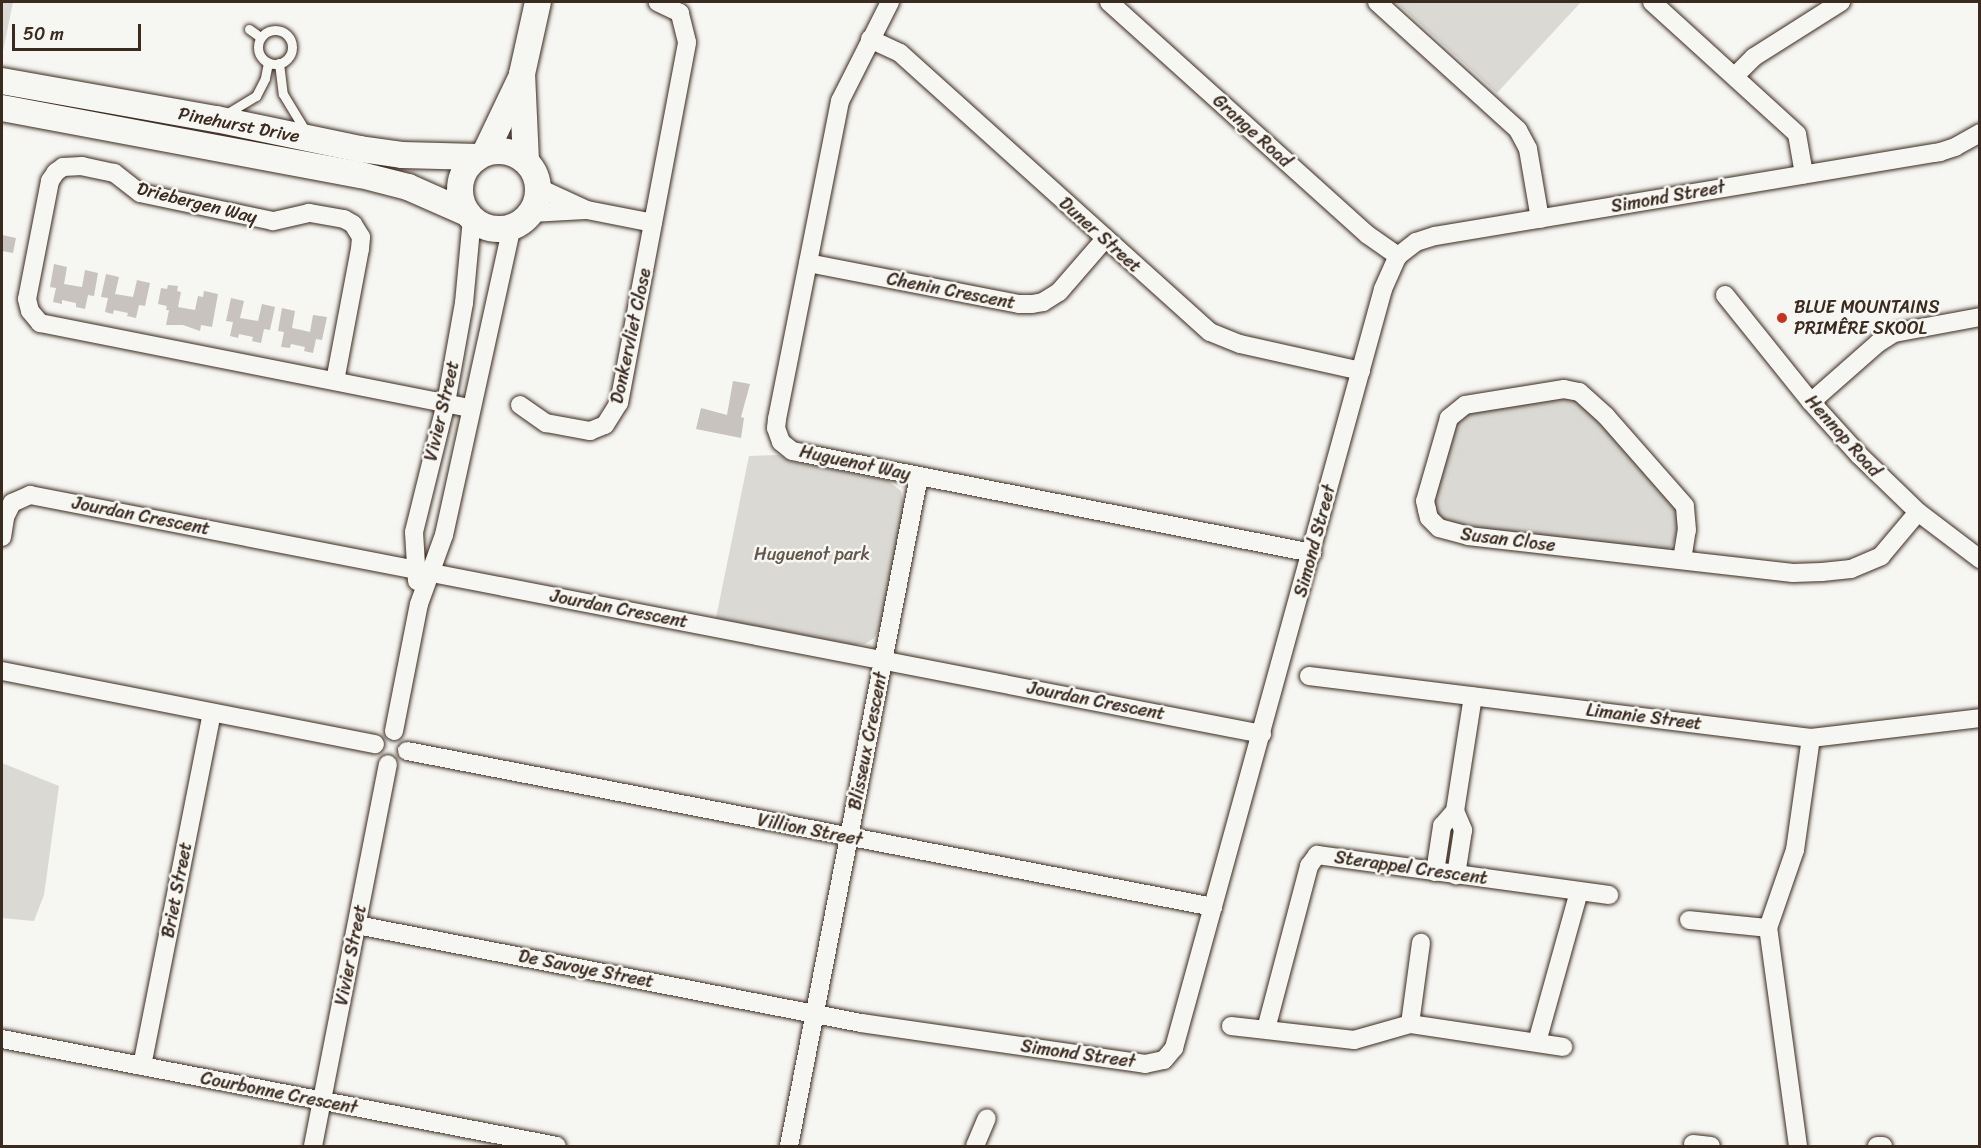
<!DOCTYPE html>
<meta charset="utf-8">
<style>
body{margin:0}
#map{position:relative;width:1981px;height:1148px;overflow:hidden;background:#f6f6f2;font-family:Sriracha,sans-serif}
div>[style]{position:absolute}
.green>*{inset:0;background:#dad9d3}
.building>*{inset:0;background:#c8c3be}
.roads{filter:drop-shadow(0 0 2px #3b2a1e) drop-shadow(0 0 2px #3b2a1e)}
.lane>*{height:9px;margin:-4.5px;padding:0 4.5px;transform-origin:4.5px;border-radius:4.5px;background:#f6f6f2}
.lane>.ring{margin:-4.5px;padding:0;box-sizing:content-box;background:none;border:9px solid #f6f6f2;border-radius:50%}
.street>*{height:18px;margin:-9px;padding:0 9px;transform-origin:9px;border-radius:9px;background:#f6f6f2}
.secondary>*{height:26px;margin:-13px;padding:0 13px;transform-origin:13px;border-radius:13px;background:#f6f6f2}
.secondary>.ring{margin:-13px;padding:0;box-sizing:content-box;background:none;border:26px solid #f6f6f2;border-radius:50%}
.dots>*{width:16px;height:16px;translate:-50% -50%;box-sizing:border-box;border:3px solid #f6f6f2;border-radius:50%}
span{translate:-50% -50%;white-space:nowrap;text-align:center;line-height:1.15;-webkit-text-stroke:5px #f6f6f2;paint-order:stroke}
.street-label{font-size:18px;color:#3b2a1e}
.poi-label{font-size:18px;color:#3b2a1e}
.left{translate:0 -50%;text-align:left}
.park-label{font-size:18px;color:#63564b}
.frame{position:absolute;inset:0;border:3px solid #3b2a1e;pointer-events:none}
.scale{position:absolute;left:12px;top:24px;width:129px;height:27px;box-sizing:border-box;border:3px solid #3b2a1e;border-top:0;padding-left:8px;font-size:18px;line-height:21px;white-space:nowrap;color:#3b2a1e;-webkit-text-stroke:4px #f6f6f2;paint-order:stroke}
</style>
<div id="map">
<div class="green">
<i style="clip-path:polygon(2px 2px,13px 2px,2px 56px)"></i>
<i style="clip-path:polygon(1396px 2px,1581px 2px,1497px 93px)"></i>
<i style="clip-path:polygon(1561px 397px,1580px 401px,1674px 502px,1680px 520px,1678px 536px,1671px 547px,1665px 551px,1452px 526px,1435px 514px,1433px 494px,1454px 425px,1471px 412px)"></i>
<i style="clip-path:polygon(779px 455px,793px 462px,887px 480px,901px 491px,904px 506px,880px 628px,874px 638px,865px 644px,854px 645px,716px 618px,749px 456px)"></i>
<i style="clip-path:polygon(2px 763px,59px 786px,44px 895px,34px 921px,2px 918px)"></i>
</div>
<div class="building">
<i style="clip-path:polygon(2px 235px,16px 238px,13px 253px,2px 251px)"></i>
<i style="clip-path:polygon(54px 264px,67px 267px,64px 284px,82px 287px,85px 270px,98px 273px,94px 296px,88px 295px,85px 309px,76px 307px,76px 303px,62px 300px,62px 304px,53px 302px,56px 288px,50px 287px)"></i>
<i style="clip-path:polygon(106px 274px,119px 277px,115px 294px,133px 297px,137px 280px,150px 283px,145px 306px,139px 305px,136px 318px,127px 316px,128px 313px,114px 310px,113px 314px,105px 312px,108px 298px,101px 297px)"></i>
<i style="clip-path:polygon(168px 285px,178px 286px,177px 291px,181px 292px,178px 307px,195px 310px,198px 296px,203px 297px,204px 291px,218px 294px,212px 327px,201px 325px,200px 331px,183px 325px,166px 325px,169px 310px,166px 310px,167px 306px,158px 304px,161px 288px,167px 289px)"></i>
<i style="clip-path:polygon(231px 298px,244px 301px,240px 318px,258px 321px,262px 304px,275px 307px,270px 330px,264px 329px,261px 343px,252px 341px,253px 337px,239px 334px,238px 338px,230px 336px,233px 322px,226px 321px)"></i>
<i style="clip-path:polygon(282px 308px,295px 311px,292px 328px,310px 332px,313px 315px,327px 317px,322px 340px,316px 339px,313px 353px,304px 351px,305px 347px,291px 344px,290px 348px,281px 347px,284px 332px,278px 331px)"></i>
<i style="clip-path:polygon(733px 381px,750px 384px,741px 417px,744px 418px,741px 438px,696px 429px,701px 408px,727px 415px)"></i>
</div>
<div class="roads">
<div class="lane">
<i style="left:249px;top:29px;width:14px;rotate:36deg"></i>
<i class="ring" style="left:258px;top:30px;width:25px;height:25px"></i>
<i style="left:279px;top:63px;width:31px;rotate:83deg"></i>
<i style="left:283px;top:94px;width:44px;rotate:58.8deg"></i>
<i style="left:226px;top:114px;width:35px;rotate:-31deg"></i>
<i style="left:256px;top:96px;width:20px;rotate:-63deg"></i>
<i style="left:265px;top:78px;width:16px;rotate:-79deg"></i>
</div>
<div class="street">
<i style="left:890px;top:2px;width:111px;rotate:116.8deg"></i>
<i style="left:840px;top:101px;width:324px;rotate:101.2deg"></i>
<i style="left:777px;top:419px;width:9px;rotate:96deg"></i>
<i style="left:776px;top:428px;width:15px;rotate:70deg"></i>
<i style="left:781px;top:442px;width:14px;rotate:39deg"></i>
<i style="left:792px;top:451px;width:10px;rotate:11deg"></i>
<i style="left:802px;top:453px;width:520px;rotate:11.09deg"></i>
<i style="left:1109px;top:2px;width:348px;rotate:42deg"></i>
<i style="left:1368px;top:235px;width:37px;rotate:35deg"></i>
<i style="left:1377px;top:2px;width:190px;rotate:42.2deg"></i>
<i style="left:1518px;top:130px;width:21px;rotate:62deg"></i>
<i style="left:1528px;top:149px;width:71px;rotate:80.3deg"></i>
<i style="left:1652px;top:2px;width:196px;rotate:42.3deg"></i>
<i style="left:1797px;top:134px;width:41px;rotate:80.1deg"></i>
<i style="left:870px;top:39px;width:33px;rotate:25deg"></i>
<i style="left:900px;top:53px;width:417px;rotate:42deg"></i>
<i style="left:1210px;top:332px;width:32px;rotate:22deg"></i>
<i style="left:1240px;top:344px;width:124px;rotate:12.6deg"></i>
<i style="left:1735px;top:76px;width:27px;rotate:-45deg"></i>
<i style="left:1754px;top:57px;width:103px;rotate:-32.3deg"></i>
<i style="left:539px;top:188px;width:53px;rotate:24.6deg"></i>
<i style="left:587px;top:210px;width:67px;rotate:11.1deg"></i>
<i style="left:531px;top:213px;width:54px;rotate:-3.2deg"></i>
<i style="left:808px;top:263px;width:215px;rotate:11deg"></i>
<i style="left:1019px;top:304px;width:13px"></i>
<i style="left:1032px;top:304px;width:11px;rotate:-10deg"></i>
<i style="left:1043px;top:302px;width:19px;rotate:-32deg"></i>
<i style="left:1059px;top:292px;width:69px;rotate:-49.1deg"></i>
<i style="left:1725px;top:295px;width:137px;rotate:51.2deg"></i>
<i style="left:1811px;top:402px;width:72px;rotate:47.8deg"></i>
<i style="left:1859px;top:455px;width:82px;rotate:44deg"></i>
<i style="left:1918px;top:512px;width:78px;rotate:37.2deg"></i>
<i style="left:335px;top:381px;width:134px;rotate:-79.3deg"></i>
<i style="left:360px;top:249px;width:12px;rotate:-85deg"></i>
<i style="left:361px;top:237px;width:15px;rotate:-122deg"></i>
<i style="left:353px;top:224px;width:10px;rotate:-151deg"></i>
<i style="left:344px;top:219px;width:36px;rotate:-170deg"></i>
<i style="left:309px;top:213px;width:37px;rotate:167deg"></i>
<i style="left:273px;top:221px;width:136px;rotate:-168.1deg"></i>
<i style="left:140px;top:193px;width:33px;rotate:-142deg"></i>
<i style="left:114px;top:173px;width:33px;rotate:-168deg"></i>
<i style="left:82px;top:166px;width:19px;rotate:177deg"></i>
<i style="left:63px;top:167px;width:9px;rotate:144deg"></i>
<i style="left:56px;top:172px;width:11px;rotate:124deg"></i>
<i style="left:50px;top:181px;width:120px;rotate:101deg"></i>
<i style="left:27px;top:299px;width:12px;rotate:76deg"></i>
<i style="left:30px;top:311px;width:16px;rotate:50deg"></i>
<i style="left:40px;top:323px;width:439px;rotate:11.2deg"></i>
<i style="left:1811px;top:402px;width:89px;rotate:-41.4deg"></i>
<i style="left:1878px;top:343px;width:19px;rotate:-32deg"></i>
<i style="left:1894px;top:333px;width:87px;rotate:-10.5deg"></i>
<i style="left:520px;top:405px;width:32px;rotate:35deg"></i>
<i style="left:546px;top:423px;width:45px;rotate:10.3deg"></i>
<i style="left:590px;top:431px;width:16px;rotate:-22deg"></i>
<i style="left:605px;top:425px;width:26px;rotate:-58deg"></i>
<i style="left:619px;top:403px;width:367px;rotate:-79.3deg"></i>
<i style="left:687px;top:42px;width:30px;rotate:-104deg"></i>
<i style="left:680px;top:13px;width:25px;rotate:-154deg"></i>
<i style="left:2px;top:537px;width:20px;rotate:-81deg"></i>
<i style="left:5px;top:517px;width:16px;rotate:-63deg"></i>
<i style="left:12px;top:503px;width:20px;rotate:-24deg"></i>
<i style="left:30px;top:495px;width:1255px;rotate:10.98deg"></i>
<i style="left:1682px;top:560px;width:30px;rotate:-81deg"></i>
<i style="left:1687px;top:530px;width:24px;rotate:-95deg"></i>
<i style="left:1685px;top:506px;width:120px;rotate:-131.3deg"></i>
<i style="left:1606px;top:416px;width:36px;rotate:-138deg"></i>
<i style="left:1579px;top:392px;width:15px;rotate:-169deg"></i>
<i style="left:1564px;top:389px;width:100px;rotate:170.8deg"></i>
<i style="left:1465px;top:405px;width:21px;rotate:141deg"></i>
<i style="left:1449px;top:418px;width:86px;rotate:106.1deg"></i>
<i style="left:1425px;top:501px;width:9px;rotate:77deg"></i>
<i style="left:1427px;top:510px;width:8px;rotate:76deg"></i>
<i style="left:1429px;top:518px;width:14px;rotate:45deg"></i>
<i style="left:1439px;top:528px;width:30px;rotate:15deg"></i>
<i style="left:1468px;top:536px;width:327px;rotate:6.5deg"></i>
<i style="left:1793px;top:573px;width:29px;rotate:-2deg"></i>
<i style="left:1822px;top:572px;width:29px;rotate:-6deg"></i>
<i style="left:1851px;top:569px;width:33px;rotate:-23deg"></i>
<i style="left:1881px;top:556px;width:57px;rotate:-49.9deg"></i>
<i style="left:417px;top:581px;width:49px;rotate:-93.5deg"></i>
<i style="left:414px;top:532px;width:133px;rotate:-76.1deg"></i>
<i style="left:446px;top:403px;width:102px;rotate:-79.8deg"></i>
<i style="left:464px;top:303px;width:85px;rotate:-84.6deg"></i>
<i style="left:2px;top:671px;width:380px;rotate:11.1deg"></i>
<i style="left:1309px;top:676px;width:506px;rotate:7.04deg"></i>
<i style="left:1811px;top:738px;width:170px;rotate:-6.7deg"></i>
<i style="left:394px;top:731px;width:129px;rotate:-78.9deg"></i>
<i style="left:419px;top:604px;width:73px;rotate:-70.1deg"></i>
<i style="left:444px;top:535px;width:315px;rotate:-77.6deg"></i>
<i style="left:407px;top:751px;width:821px;rotate:10.95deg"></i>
<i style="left:1455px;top:811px;width:21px;rotate:67deg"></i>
<i style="left:1463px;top:830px;width:46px;rotate:98.8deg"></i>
<i style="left:1435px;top:872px;width:47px;rotate:-81.3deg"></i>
<i style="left:1442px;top:826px;width:20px;rotate:-49deg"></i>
<i style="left:1455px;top:811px;width:116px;rotate:-81.1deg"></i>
<i style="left:1689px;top:920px;width:79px;rotate:5.8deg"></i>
<i style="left:357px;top:925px;width:513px;rotate:11deg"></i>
<i style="left:861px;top:1023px;width:287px;rotate:8.2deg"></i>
<i style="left:1145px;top:1064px;width:19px;rotate:-12deg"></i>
<i style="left:1164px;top:1060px;width:16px;rotate:-50deg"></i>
<i style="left:1174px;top:1048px;width:787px;rotate:-74.6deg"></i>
<i style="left:1383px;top:289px;width:36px;rotate:-66deg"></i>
<i style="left:1398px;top:256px;width:23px;rotate:-38deg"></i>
<i style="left:1416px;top:242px;width:20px;rotate:-18deg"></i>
<i style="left:1435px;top:236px;width:512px;rotate:-9.44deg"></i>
<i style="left:1940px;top:152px;width:16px;rotate:-18deg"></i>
<i style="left:1955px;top:147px;width:29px;rotate:-29deg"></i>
<i style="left:1410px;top:1024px;width:82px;rotate:-82.3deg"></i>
<i style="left:1231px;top:1026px;width:124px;rotate:6.5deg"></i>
<i style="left:1354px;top:1040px;width:58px;rotate:-15.9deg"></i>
<i style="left:1410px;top:1024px;width:155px;rotate:8.5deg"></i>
<i style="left:1266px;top:1029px;width:169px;rotate:-75.2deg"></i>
<i style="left:1309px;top:866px;width:14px;rotate:-54deg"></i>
<i style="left:1317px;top:855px;width:295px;rotate:7.8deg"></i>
<i style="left:2px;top:1039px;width:565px;rotate:10.91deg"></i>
<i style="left:1537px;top:1042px;width:156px;rotate:-74.4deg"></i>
<i style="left:142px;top:1066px;width:360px;rotate:-78.8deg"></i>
<i style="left:1693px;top:1144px;width:18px;rotate:6deg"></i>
<i style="left:313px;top:1146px;width:389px;rotate:-78.9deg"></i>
<i style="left:789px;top:1146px;width:682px;rotate:-79.02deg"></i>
<i style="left:975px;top:1146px;width:30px;rotate:-67deg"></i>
<i style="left:1798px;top:1146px;width:220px;rotate:-97.8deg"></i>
<i style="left:1768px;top:928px;width:83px;rotate:-70.9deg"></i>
<i style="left:1795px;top:850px;width:113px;rotate:-81.9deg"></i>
<i style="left:1877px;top:1146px;width:6px"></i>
</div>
<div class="secondary">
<i style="left:2px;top:81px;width:217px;rotate:10.1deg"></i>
<i style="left:216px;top:119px;width:147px;rotate:11.8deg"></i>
<i style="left:360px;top:149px;width:42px;rotate:8.1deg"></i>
<i style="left:402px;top:155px;width:76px;rotate:1.5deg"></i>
<i style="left:2px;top:108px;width:365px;rotate:10.6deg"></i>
<i style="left:361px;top:175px;width:49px;rotate:14.3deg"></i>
<i style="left:408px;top:187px;width:64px;rotate:23.8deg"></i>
<i class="ring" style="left:460px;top:151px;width:52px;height:52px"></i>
<i style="left:485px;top:153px;width:83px;rotate:-64.4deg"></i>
<i style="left:526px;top:161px;width:87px;rotate:-92.6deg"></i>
<i style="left:522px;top:74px;width:74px;rotate:-77.5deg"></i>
</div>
</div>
<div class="dots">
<i style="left:1782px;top:318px;background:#c8321e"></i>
</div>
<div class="street-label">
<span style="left:239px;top:125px;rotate:11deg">Pinehurst Drive</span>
<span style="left:1252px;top:131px;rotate:42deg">Grange Road</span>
<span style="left:1668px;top:197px;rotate:-10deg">Simond Street</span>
<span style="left:197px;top:203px;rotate:14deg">Driebergen Way</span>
<span style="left:1100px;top:235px;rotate:42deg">Duner Street</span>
<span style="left:951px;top:291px;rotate:11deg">Chenin Crescent</span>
<span style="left:631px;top:336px;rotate:-78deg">Donkervliet Close</span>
<span style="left:442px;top:411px;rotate:-77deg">Vivier Street</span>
<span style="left:1843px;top:436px;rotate:48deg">Hennop Road</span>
<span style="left:855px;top:463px;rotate:12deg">Huguenot Way</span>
<span style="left:141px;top:516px;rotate:11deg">Jourdan Crescent</span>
<span style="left:1508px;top:540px;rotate:7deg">Susan Close</span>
<span style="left:1315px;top:541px;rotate:-75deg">Simond Street</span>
<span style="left:619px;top:609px;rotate:11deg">Jourdan Crescent</span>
<span style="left:1096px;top:701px;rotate:11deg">Jourdan Crescent</span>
<span style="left:1644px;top:717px;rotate:7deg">Limanie Street</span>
<span style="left:868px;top:741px;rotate:-79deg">Blisseux Crescent</span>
<span style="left:810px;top:830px;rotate:11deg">Villion Street</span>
<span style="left:1411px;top:868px;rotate:8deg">Sterappel Crescent</span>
<span style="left:177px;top:890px;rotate:-79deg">Briet Street</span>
<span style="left:351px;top:955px;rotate:-79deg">Vivier Street</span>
<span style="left:586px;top:969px;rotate:11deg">De Savoye Street</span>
<span style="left:1078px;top:1054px;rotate:8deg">Simond Street</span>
<span style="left:279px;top:1093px;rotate:11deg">Courbonne Crescent</span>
</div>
<div class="poi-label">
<span class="left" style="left:1794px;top:318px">BLUE MOUNTAINS<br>PRIMÊRE SKOOL</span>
</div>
<div class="park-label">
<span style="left:812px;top:554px">Huguenot park</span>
</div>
<div class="frame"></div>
<div class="scale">50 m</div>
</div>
